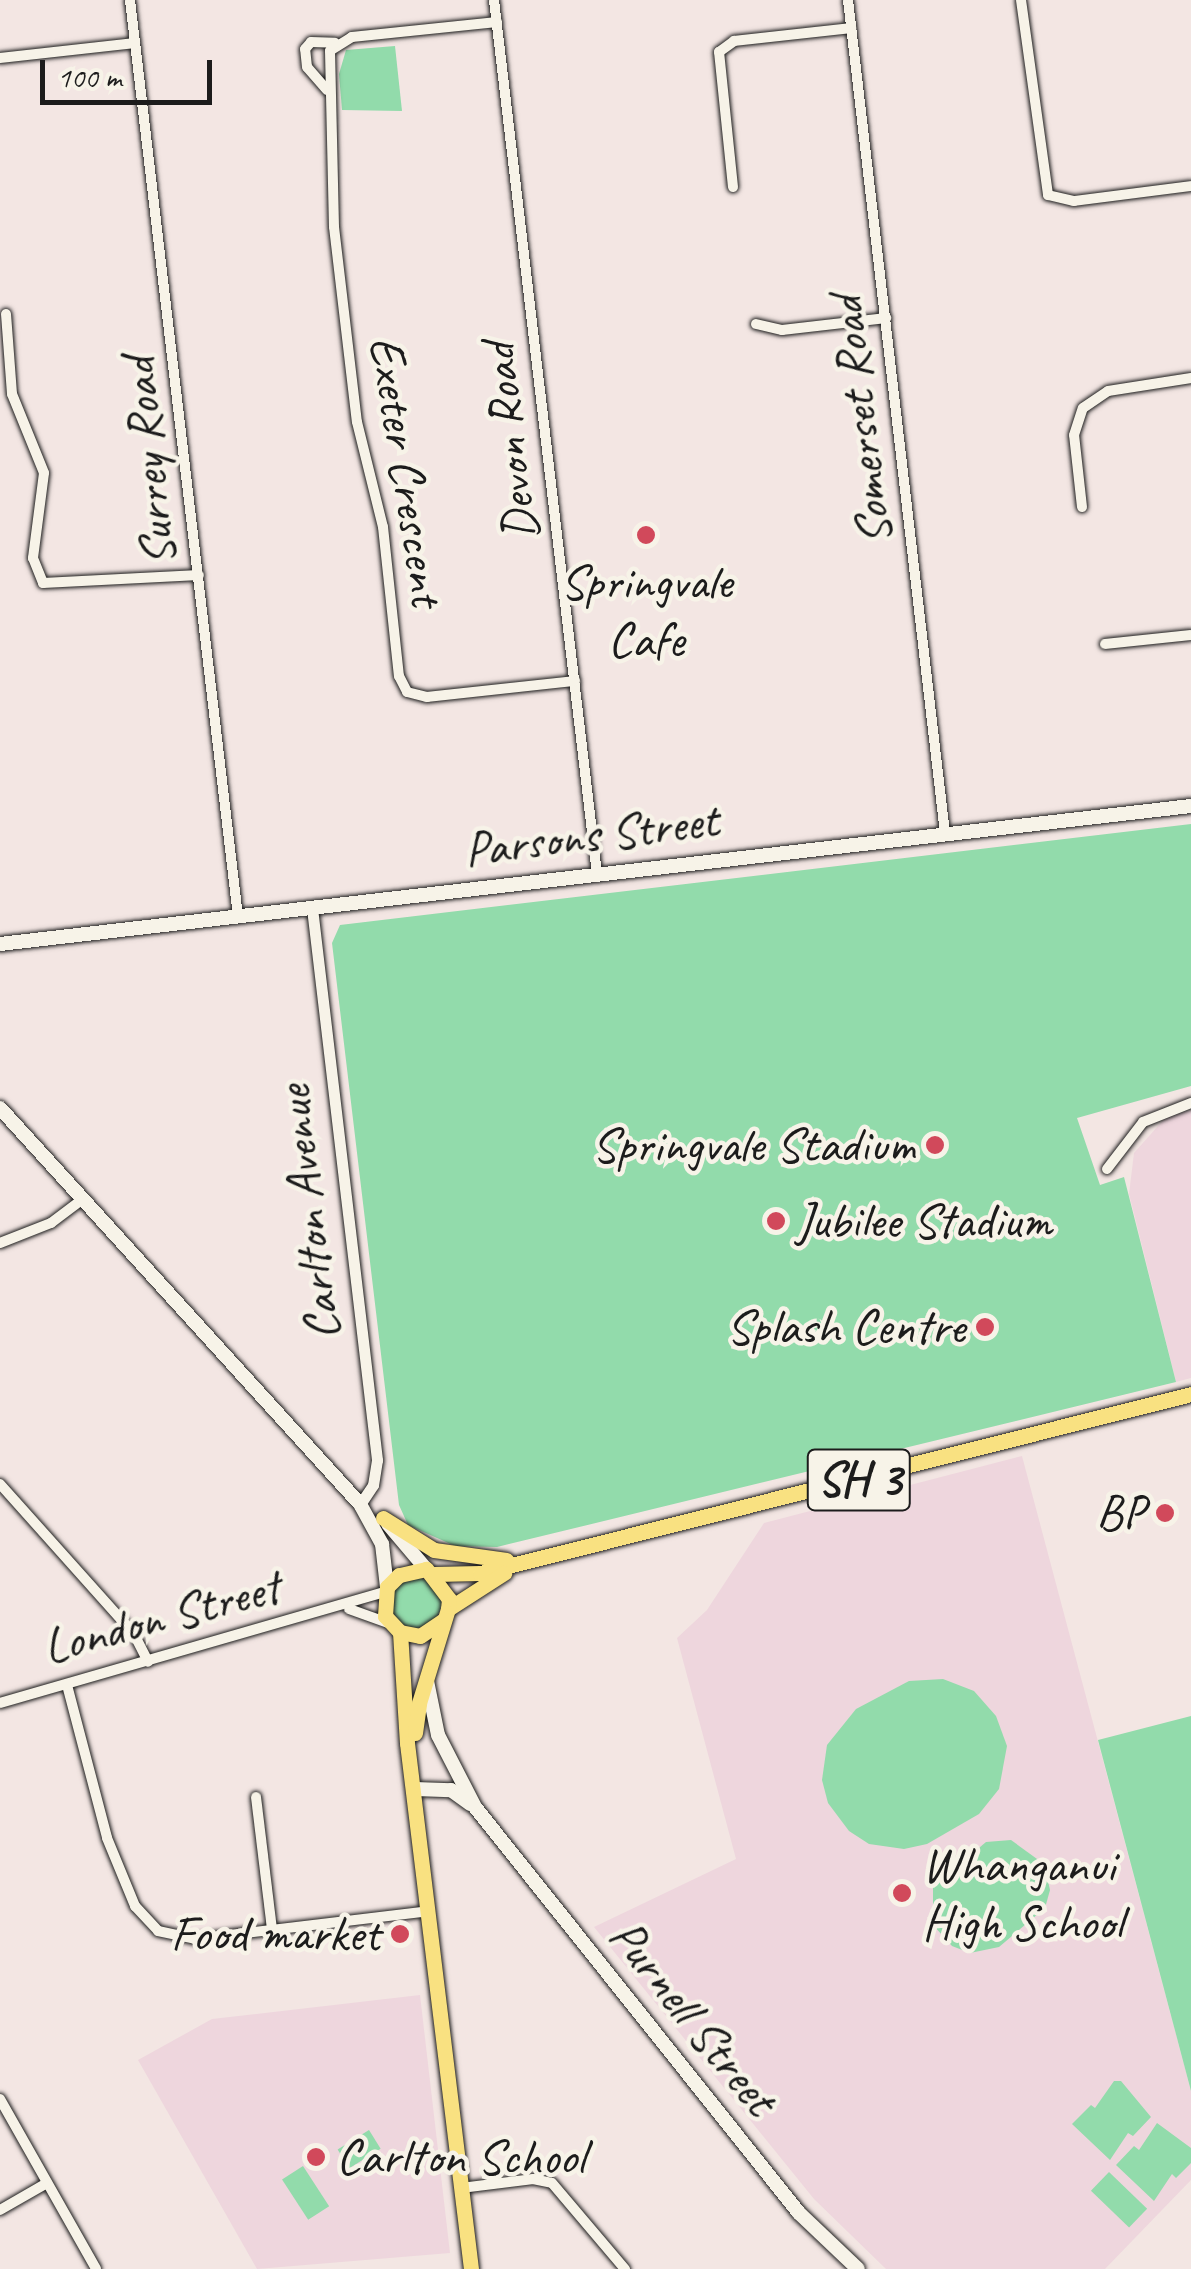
<!DOCTYPE html>
<style>
body{margin:0}
#map{position:relative;width:1191px;height:2269px;overflow:hidden;background:#f3e6e3;font-family:Caveat,sans-serif}
div>[style]{position:absolute}
.built>*{inset:0;background:#eed6dd}
.green>*{inset:0;background:#92dbab;transform-origin:0 0}
.round{border-radius:50%}
.roads{filter:drop-shadow(0 0 2px #1c1c1c) drop-shadow(0 0 2px #1c1c1c)}
.minor>*{height:10px;margin:-5px;padding:0 5px;transform-origin:5px;border-radius:5px;background:#f7f3e8}
.tertiary>*{height:11px;margin:-5.5px;padding:0 5.5px;transform-origin:5.5px;border-radius:5.5px;background:#f7f3e8}
.secondary>*{height:14px;margin:-7px;padding:0 7px;transform-origin:7px;border-radius:7px;background:#f7f3e8}
.trunk>*{height:15px;margin:-7.5px;padding:0 7.5px;transform-origin:7.5px;border-radius:7.5px;background:#f9e181}
.dots>*{width:28px;height:28px;translate:-50% -50%;box-sizing:border-box;border:5px solid #f7f3e8;border-radius:50%}
span{translate:-50% -50%;white-space:nowrap;text-align:center;line-height:1.15;-webkit-text-stroke:9px #f7f3e8;paint-order:stroke}
.shield-label span{padding:2px 8px;background:#f7f3e8;border:2px solid;border-radius:8px;-webkit-text-stroke-width:0}
.shield-label{font-size:48px;color:#1c1c1c;font-weight:700}
.street-label{font-size:50px;color:#1c1c1c}
.poi-label{font-size:50px;color:#1c1c1c}
.right{translate:-100% -50%;text-align:right}
.left{translate:0 -50%;text-align:left}
.scale{position:absolute;left:40px;top:60px;width:172px;height:45px;box-sizing:border-box;border:5px solid #1c1c1c;border-top:0;padding-left:12px;font-size:30px;line-height:35px;white-space:nowrap;color:#1c1c1c;-webkit-text-stroke:8px #f7f3e8;paint-order:stroke}
</style>
<div id="map">
<div class="built">
<i style="clip-path:polygon(1191px 1110px,1191px 1378px,1176px 1382px,1129px 1194px,1134px 1153px,1166px 1117px)"></i>
<i style="clip-path:polygon(1022px 1456px,1191px 2091px,1191px 2180px,1105px 2269px,886px 2269px,814px 2199px,594px 1927px,736px 1859px,677px 1638px,707px 1610px,764px 1523px)"></i>
<i style="clip-path:polygon(420px 1995px,450px 2253px,257px 2269px,138px 2060px,212px 2019px)"></i>
</div>
<div class="green">
<i style="clip-path:polygon(395px 46px,402px 111px,342px 110px,339px 74px,346px 50px)"></i>
<i style="clip-path:polygon(1191px 824px,1191px 1086px,1077px 1118px,1100px 1185px,1124px 1177px,1176px 1382px,497px 1547px,455px 1546px,408px 1525px,399px 1505px,332px 943px,340px 925px)"></i>
<i class="round" style="left:391px;top:1578px;width:50px;height:50px"></i>
<i style="clip-path:polygon(943px 1679px,974px 1691px,996px 1716px,1007px 1746px,999px 1789px,979px 1814px,927px 1844px,904px 1849px,869px 1844px,849px 1831px,828px 1803px,822px 1780px,827px 1745px,856px 1709px,909px 1681px)"></i>
<i style="clip-path:polygon(1191px 1716px,1191px 2091px,1098px 1740px)"></i>
<i style="clip-path:polygon(1011px 1840px,1044px 1864px,1050px 1890px,1045px 1908px,999px 1947px,970px 1953px,952px 1946px,933px 1925px,933px 1887px,986px 1842px)"></i>
<i style="clip-path:polygon(1114px 2081px,1121px 2081px,1151px 2117px,1133px 2136px,1128px 2133px,1110px 2160px,1072px 2124px,1091px 2105px,1095px 2108px)"></i>
<i style="clip-path:polygon(1157px 2123px,1191px 2148px,1191px 2163px,1176px 2178px,1172px 2174px,1154px 2201px,1116px 2165px,1134px 2146px,1139px 2150px)"></i>
<i style="left:369px;top:2130px;width:22px;height:37px;rotate:58deg"></i>
<i style="left:303px;top:2166px;width:48px;height:25px;rotate:57deg"></i>
<i style="left:1109px;top:2172px;width:53px;height:26px;rotate:44deg"></i>
</div>
<div class="roads">
<div class="minor">
<i style="left:130px;top:0;width:922px;rotate:83.28deg"></i>
<i style="left:494px;top:0;width:880px;rotate:83.28deg"></i>
<i style="left:848px;top:0;width:839px;rotate:83.36deg"></i>
<i style="left:1021px;top:0;width:197px;rotate:82.1deg"></i>
<i style="left:1048px;top:195px;width:27px;rotate:13deg"></i>
<i style="left:1074px;top:201px;width:118px;rotate:-7.3deg"></i>
<i style="left:497px;top:22px;width:146px;rotate:174.1deg"></i>
<i style="left:352px;top:37px;width:26px;rotate:148deg"></i>
<i style="left:330px;top:51px;width:176px;rotate:88.7deg"></i>
<i style="left:334px;top:227px;width:196px;rotate:83.3deg"></i>
<i style="left:357px;top:422px;width:108px;rotate:76.1deg"></i>
<i style="left:383px;top:527px;width:150px;rotate:83.9deg"></i>
<i style="left:399px;top:676px;width:18px;rotate:63deg"></i>
<i style="left:407px;top:692px;width:21px;rotate:14deg"></i>
<i style="left:427px;top:697px;width:149px;rotate:-6.2deg"></i>
<i style="left:0;top:58px;width:136px;rotate:-6.3deg"></i>
<i style="left:327px;top:90px;width:30px;rotate:-131deg"></i>
<i style="left:307px;top:67px;width:18px;rotate:-96deg"></i>
<i style="left:305px;top:49px;width:9px;rotate:-49deg"></i>
<i style="left:311px;top:42px;width:24px;rotate:2deg"></i>
<i style="left:733px;top:187px;width:136px;rotate:-95.9deg"></i>
<i style="left:719px;top:52px;width:19px;rotate:-36deg"></i>
<i style="left:734px;top:41px;width:118px;rotate:-6.3deg"></i>
<i style="left:6px;top:314px;width:80px;rotate:85.7deg"></i>
<i style="left:12px;top:394px;width:85px;rotate:67.9deg"></i>
<i style="left:44px;top:473px;width:86px;rotate:97.4deg"></i>
<i style="left:33px;top:558px;width:27px;rotate:68deg"></i>
<i style="left:43px;top:583px;width:156px;rotate:-2.9deg"></i>
<i style="left:756px;top:324px;width:27px;rotate:13deg"></i>
<i style="left:782px;top:330px;width:105px;rotate:-6.6deg"></i>
<i style="left:1082px;top:507px;width:72px;rotate:-96.3deg"></i>
<i style="left:1074px;top:435px;width:28px;rotate:-72deg"></i>
<i style="left:1083px;top:408px;width:30px;rotate:-34deg"></i>
<i style="left:1108px;top:391px;width:84px;rotate:-8.9deg"></i>
<i style="left:1105px;top:644px;width:86px;rotate:-6deg"></i>
<i style="left:1107px;top:1169px;width:59px;rotate:-52.5deg"></i>
<i style="left:1143px;top:1122px;width:52px;rotate:-21.6deg"></i>
<i style="left:0;top:1243px;width:55px;rotate:-21.4deg"></i>
<i style="left:51px;top:1223px;width:39px;rotate:-37deg"></i>
<i style="left:0;top:1484px;width:201px;rotate:48.2deg"></i>
<i style="left:134px;top:1634px;width:31px;rotate:63deg"></i>
<i style="left:349px;top:1609px;width:41px;rotate:19.7deg"></i>
<i style="left:67px;top:1685px;width:158px;rotate:75.3deg"></i>
<i style="left:107px;top:1838px;width:74px;rotate:67.6deg"></i>
<i style="left:135px;top:1906px;width:34px;rotate:47deg"></i>
<i style="left:158px;top:1931px;width:38px;rotate:12deg"></i>
<i style="left:195px;top:1939px;width:236px;rotate:-6.8deg"></i>
<i style="left:0;top:1703px;width:401px;rotate:-16.1deg"></i>
<i style="left:256px;top:1797px;width:133px;rotate:83.1deg"></i>
<i style="left:0;top:2099px;width:195px;rotate:60.5deg"></i>
<i style="left:461px;top:2188px;width:73px;rotate:-7.1deg"></i>
<i style="left:533px;top:2179px;width:19px;rotate:12deg"></i>
<i style="left:552px;top:2183px;width:113px;rotate:49.7deg"></i>
<i style="left:0;top:2210px;width:54px;rotate:-29.9deg"></i>
</div>
<div class="tertiary">
<i style="left:312px;top:908px;width:556px;rotate:83.28deg"></i>
<i style="left:377px;top:1460px;width:25px;rotate:99deg"></i>
<i style="left:373px;top:1485px;width:23px;rotate:124deg"></i>
</div>
<div class="secondary">
<i style="left:0;top:944px;width:1199px;rotate:-6.61deg"></i>
<i style="left:0;top:1108px;width:535px;rotate:47.73deg"></i>
<i style="left:360px;top:1504px;width:46px;rotate:61.2deg"></i>
<i style="left:382px;top:1544px;width:43px;rotate:83.4deg"></i>
<i style="left:388px;top:1524px;width:59px;rotate:49.8deg"></i>
<i style="left:427px;top:1681px;width:55px;rotate:78.5deg"></i>
<i style="left:438px;top:1735px;width:81px;rotate:62.8deg"></i>
<i style="left:475px;top:1807px;width:519px;rotate:51.41deg"></i>
<i style="left:799px;top:2213px;width:81px;rotate:43.5deg"></i>
<i style="left:415px;top:1789px;width:36px;rotate:2deg"></i>
<i style="left:451px;top:1790px;width:24px;rotate:36deg"></i>
</div>
<div class="trunk">
<i style="left:383px;top:1518px;width:60px;rotate:32.1deg"></i>
<i style="left:434px;top:1550px;width:73px;rotate:7.9deg"></i>
<i style="left:434px;top:1574px;width:46px;rotate:-1.2deg"></i>
<i style="left:480px;top:1573px;width:733px;rotate:-14.13deg"></i>
<i style="left:448px;top:1609px;width:67px;rotate:-32.7deg"></i>
<i style="left:400px;top:1632px;width:111px;rotate:86.4deg"></i>
<i style="left:407px;top:1743px;width:530px;rotate:83.06deg"></i>
<i style="left:415px;top:1733px;width:30px;rotate:-82deg"></i>
<i style="left:419px;top:1703px;width:98px;rotate:-72.9deg"></i>
<i style="left:448px;top:1609px;width:10px;rotate:-84deg"></i>
<i style="left:449px;top:1599px;width:38px;rotate:-127deg"></i>
<i style="left:426px;top:1569px;width:28px;rotate:167deg"></i>
<i style="left:399px;top:1575px;width:17px;rotate:135deg"></i>
<i style="left:387px;top:1587px;width:29px;rotate:94deg"></i>
<i style="left:385px;top:1616px;width:22px;rotate:47deg"></i>
<i style="left:400px;top:1632px;width:20px;rotate:11deg"></i>
<i style="left:420px;top:1636px;width:29px;rotate:-34deg"></i>
</div>
</div>
<div class="dots">
<i style="left:646px;top:535px;background:#d1495b"></i>
<i style="left:935px;top:1145px;background:#d1495b"></i>
<i style="left:776px;top:1221px;background:#d1495b"></i>
<i style="left:985px;top:1327px;background:#d1495b"></i>
<i style="left:1165px;top:1513px;background:#d1495b"></i>
<i style="left:902px;top:1893px;background:#d1495b"></i>
<i style="left:400px;top:1934px;background:#d1495b"></i>
<i style="left:316px;top:2157px;background:#d1495b"></i>
</div>
<div class="shield-label">
<span style="left:859px;top:1480px">SH 3</span>
</div>
<div class="street-label">
<span style="left:860px;top:421px;rotate:-97deg">Somerset Road</span>
<span style="left:509px;top:442px;rotate:-97deg">Devon Road</span>
<span style="left:148px;top:462px;rotate:-96deg">Surrey Road</span>
<span style="left:407px;top:471px;rotate:81deg">Exeter Crescent</span>
<span style="left:591px;top:835px;rotate:-7deg">Parsons Street</span>
<span style="left:308px;top:1213px;rotate:-97deg">Carlton Avenue</span>
<span style="left:161px;top:1617px;rotate:-15deg">London Street</span>
<span style="left:693px;top:2017px;rotate:51deg">Purnell Street</span>
</div>
<div class="poi-label">
<span style="left:646px;top:610px">Springvale<br>Cafe</span>
<span class="right" style="left:915px;top:1145px">Springvale Stadium</span>
<span class="left" style="left:796px;top:1221px">Jubilee Stadium</span>
<span class="right" style="left:965px;top:1327px">Splash Centre</span>
<span class="right" style="left:1145px;top:1513px">BP</span>
<span class="left" style="left:922px;top:1893px">Whanganui<br>High School</span>
<span class="right" style="left:380px;top:1934px">Food market</span>
<span class="left" style="left:336px;top:2157px">Carlton School</span>
</div>
<div class="scale">100 m</div>
</div>
